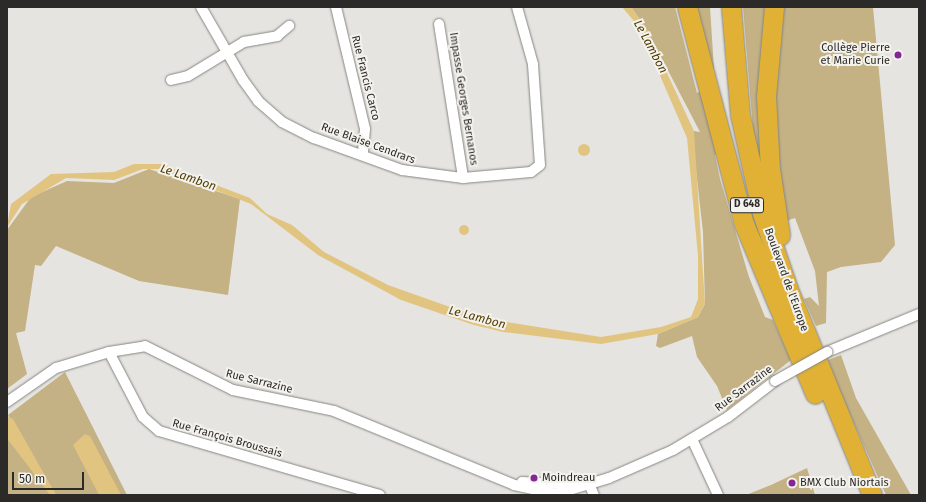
<!DOCTYPE html>
<meta charset="utf-8">
<style>
body{margin:0}
#map{position:relative;width:926px;height:502px;overflow:hidden;background:#e6e4e0;font-family:"Fira Sans",sans-serif}
div>[style]{position:absolute}
.green>*{inset:0;background:#c4b184}
.water>*{inset:0;background:#e2c481}
.round{border-radius:50%}
.roads{filter:drop-shadow(0 0 1px #868581) drop-shadow(0 0 1px #868581)}
.street>*{height:10px;margin:-5px;padding:0 5px;transform-origin:5px;border-radius:5px;background:#fff}
.highway>*{height:19px;margin:-9.5px;padding:0 9.5px;transform-origin:9.5px;border-radius:9.5px;background:#e0b135}
.bridges{filter:drop-shadow(0 0 1px #868581) drop-shadow(0 0 1px #868581)}
.street-bridge>*{height:10px;margin:-5px;padding:0 5px;transform-origin:5px;border-radius:5px;background:#fff}
.dots>*{width:11px;height:11px;translate:-50% -50%;box-sizing:border-box;border:2px solid #f4f2ed;border-radius:50%}
span{translate:-50% -50%;white-space:nowrap;text-align:center;line-height:1.15;-webkit-text-stroke:4px #f4f2ed;paint-order:stroke}
.shield-label span{padding:1px 3px;background:#f4f2ed;border:1px solid;border-radius:3px;-webkit-text-stroke-width:0}
.shield-label{font-size:10px;color:#2b2a28;font-weight:700}
.poi-label{font-size:11px;color:#2b2a28}
.right{translate:-100% -50%;text-align:right}
.left{translate:0 -50%;text-align:left}
.street-label{font-size:11px;color:#2b2a28}
.water-label{font-size:12px;color:#503c02;font-style:italic}
.frame{position:absolute;inset:0;border:8px solid #2b2a28;pointer-events:none}
.scale{position:absolute;left:12px;top:472px;width:72px;height:18px;box-sizing:border-box;border:2px solid #2b2a28;border-top:0;padding-left:5px;font-size:12px;line-height:14px;white-space:nowrap;color:#2b2a28;-webkit-text-stroke:3px #f4f2ed;paint-order:stroke}
</style>
<div id="map">
<div class="green">
<i style="clip-path:polygon(631px 7px,675px 7px,697px 93px,701px 91px,721px 152px,715px 155px,720px 179px,749px 277px,765px 317px,773px 320px,791px 360px,727px 410px,717px 386px,697px 357px,692px 336px,660px 348px,656px 346px,658px 334px,698px 317px,705px 304px,703px 232px,693px 143px,694px 131px,700px 132px,646px 28px)"></i>
<i style="clip-path:polygon(694px 7px,710px 7px,715px 85px)"></i>
<i style="clip-path:polygon(743px 7px,768px 7px,763px 186px,750px 130px,753px 129px)"></i>
<i style="clip-path:polygon(779px 7px,873px 7px,895px 245px,881px 262px,841px 267px,827px 272px,826px 323px,816px 326px,804px 299px,810px 297px,819px 306px,815px 271px,795px 218px,789px 220px,784px 231px,770px 100px)"></i>
<i style="clip-path:polygon(149px 169px,240px 199px,228px 295px,139px 281px,56px 246px,41px 266px,35px 265px,25px 331px,16px 333px,27px 374px,7px 389px,7px 230px,31px 197px,67px 181px,114px 183px)"></i>
<i style="clip-path:polygon(841px 355px,856px 398px,911px 495px,886px 495px,831px 372px,828px 360px)"></i>
<i style="clip-path:polygon(65px 372px,127px 495px,56px 495px,8px 415px)"></i>
<i style="clip-path:polygon(7px 438px,44px 484px,50px 495px,7px 495px)"></i>
<i style="clip-path:polygon(807px 468px,815px 495px,746px 495px,771px 485px)"></i>
</div>
<div class="water">
<i style="clip-path:polygon(622px 7px,631px 7px,646px 28px,694px 131px,705px 304px,698px 317px,658px 334px,601px 344px,503px 332px,474px 325px,401px 300px,318px 255px,251px 204px,161px 169px,143px 169px,114px 180px,66px 178px,22px 204px,7px 227px,11px 204px,51px 174px,114px 172px,134px 164px,161px 164px,250px 198px,267px 214px,292px 225px,324px 252px,388px 285px,481px 318px,601px 337px,661px 327px,691px 317px,698px 299px,698px 256px,687px 138px,639px 27px)"></i>
<i class="round" style="left:578px;top:144px;width:12px;height:12px"></i>
<i class="round" style="left:459px;top:225px;width:10px;height:10px"></i>
<i style="clip-path:polygon(7px 416px,13px 419px,56px 495px,50px 495px,7px 438px)"></i>
<i style="clip-path:polygon(85px 434px,90px 436px,121px 495px,99px 495px,73px 445px)"></i>
</div>
<div class="roads">
<div class="street">
<i style="left:201px;top:7px;width:84px;rotate:60.1deg"></i>
<i style="left:243px;top:80px;width:26px;rotate:54deg"></i>
<i style="left:258px;top:101px;width:32px;rotate:41deg"></i>
<i style="left:282px;top:122px;width:36px;rotate:27deg"></i>
<i style="left:314px;top:138px;width:94px;rotate:20deg"></i>
<i style="left:402px;top:170px;width:62px;rotate:7.5deg"></i>
<i style="left:463px;top:178px;width:68px;rotate:-5deg"></i>
<i style="left:531px;top:172px;width:11px;rotate:-38deg"></i>
<i style="left:540px;top:165px;width:101px;rotate:-94deg"></i>
<i style="left:533px;top:64px;width:59px;rotate:-105.7deg"></i>
<i style="left:336px;top:7px;width:125px;rotate:76.6deg"></i>
<i style="left:365px;top:129px;width:25px;rotate:95deg"></i>
<i style="left:439px;top:24px;width:156px;rotate:81.1deg"></i>
<i style="left:171px;top:80px;width:17px;rotate:-13deg"></i>
<i style="left:188px;top:76px;width:66px;rotate:-31.3deg"></i>
<i style="left:244px;top:42px;width:34px;rotate:-10deg"></i>
<i style="left:277px;top:36px;width:16px;rotate:-40deg"></i>
<i style="left:109px;top:352px;width:73px;rotate:62.4deg"></i>
<i style="left:143px;top:417px;width:21px;rotate:41deg"></i>
<i style="left:159px;top:431px;width:230px;rotate:16.2deg"></i>
<i style="left:827px;top:352px;width:100px;rotate:-22.4deg"></i>
<i style="left:7px;top:402px;width:60px;rotate:-34.8deg"></i>
<i style="left:56px;top:368px;width:55px;rotate:-16.8deg"></i>
<i style="left:109px;top:352px;width:36px;rotate:-9deg"></i>
<i style="left:145px;top:346px;width:98px;rotate:26.6deg"></i>
<i style="left:233px;top:390px;width:103px;rotate:11.7deg"></i>
<i style="left:334px;top:411px;width:195px;rotate:22.3deg"></i>
<i style="left:514px;top:485px;width:43px;rotate:12.1deg"></i>
<i style="left:556px;top:494px;width:55px;rotate:-16.8deg"></i>
<i style="left:609px;top:478px;width:70px;rotate:-23.6deg"></i>
<i style="left:673px;top:450px;width:64px;rotate:-31deg"></i>
<i style="left:728px;top:417px;width:59px;rotate:-37.5deg"></i>
<i style="left:692px;top:439px;width:62px;rotate:65.1deg"></i>
<i style="left:522px;top:482px;width:55px;rotate:3.1deg"></i>
<i style="left:589px;top:484px;width:12px;rotate:66deg"></i>
</div>
<div class="highway">
<i style="left:687px;top:7px;width:224px;rotate:75.3deg"></i>
<i style="left:744px;top:224px;width:184px;rotate:67.3deg"></i>
<i style="left:731px;top:7px;width:108px;rotate:85.2deg"></i>
<i style="left:740px;top:115px;width:100px;rotate:77.3deg"></i>
<i style="left:762px;top:213px;width:80px;rotate:71.1deg"></i>
<i style="left:788px;top:289px;width:222px;rotate:67.8deg"></i>
<i style="left:774px;top:7px;width:89px;rotate:95.1deg"></i>
<i style="left:766px;top:96px;width:73px;rotate:86.9deg"></i>
<i style="left:770px;top:169px;width:67px;rotate:81.4deg"></i>
</div>
</div>
<div class="bridges">
<div class="street-bridge">
<i style="left:775px;top:381px;width:60px;rotate:-29.1deg"></i>
</div>
</div>
<div class="dots">
<i style="left:898px;top:55px;background:#822793"></i>
<i style="left:534px;top:478px;background:#822793"></i>
<i style="left:792px;top:483px;background:#822793"></i>
</div>
<div class="shield-label">
<span style="left:747px;top:205px">D 648</span>
</div>
<div class="poi-label">
<span class="right" style="left:890px;top:55px">Collège Pierre<br>et Marie Curie</span>
<span class="left" style="left:542px;top:478px">Moindreau</span>
<span class="left" style="left:800px;top:483px">BMX Club Niortais</span>
</div>
<div class="street-label">
<span style="left:365px;top:78px;rotate:76deg">Rue Francis Carco</span>
<span style="left:463px;top:99px;rotate:81deg">Impasse Georges Bernanos</span>
<span style="left:368px;top:144px;rotate:20deg">Rue Blaise Cendrars</span>
<span style="left:786px;top:280px;rotate:70deg">Boulevard de l'Europe</span>
<span style="left:259px;top:382px;rotate:14deg">Rue Sarrazine</span>
<span style="left:744px;top:389px;rotate:-37deg">Rue Sarrazine</span>
<span style="left:227px;top:439px;rotate:16deg">Rue François Broussais</span>
</div>
<div class="water-label">
<span style="left:650px;top:47px;rotate:62deg">Le Lambon</span>
<span style="left:188px;top:178px;rotate:19deg">Le Lambon</span>
<span style="left:477px;top:318px;rotate:15deg">Le Lambon</span>
</div>
<div class="frame"></div>
<div class="scale">50 m</div>
</div>
